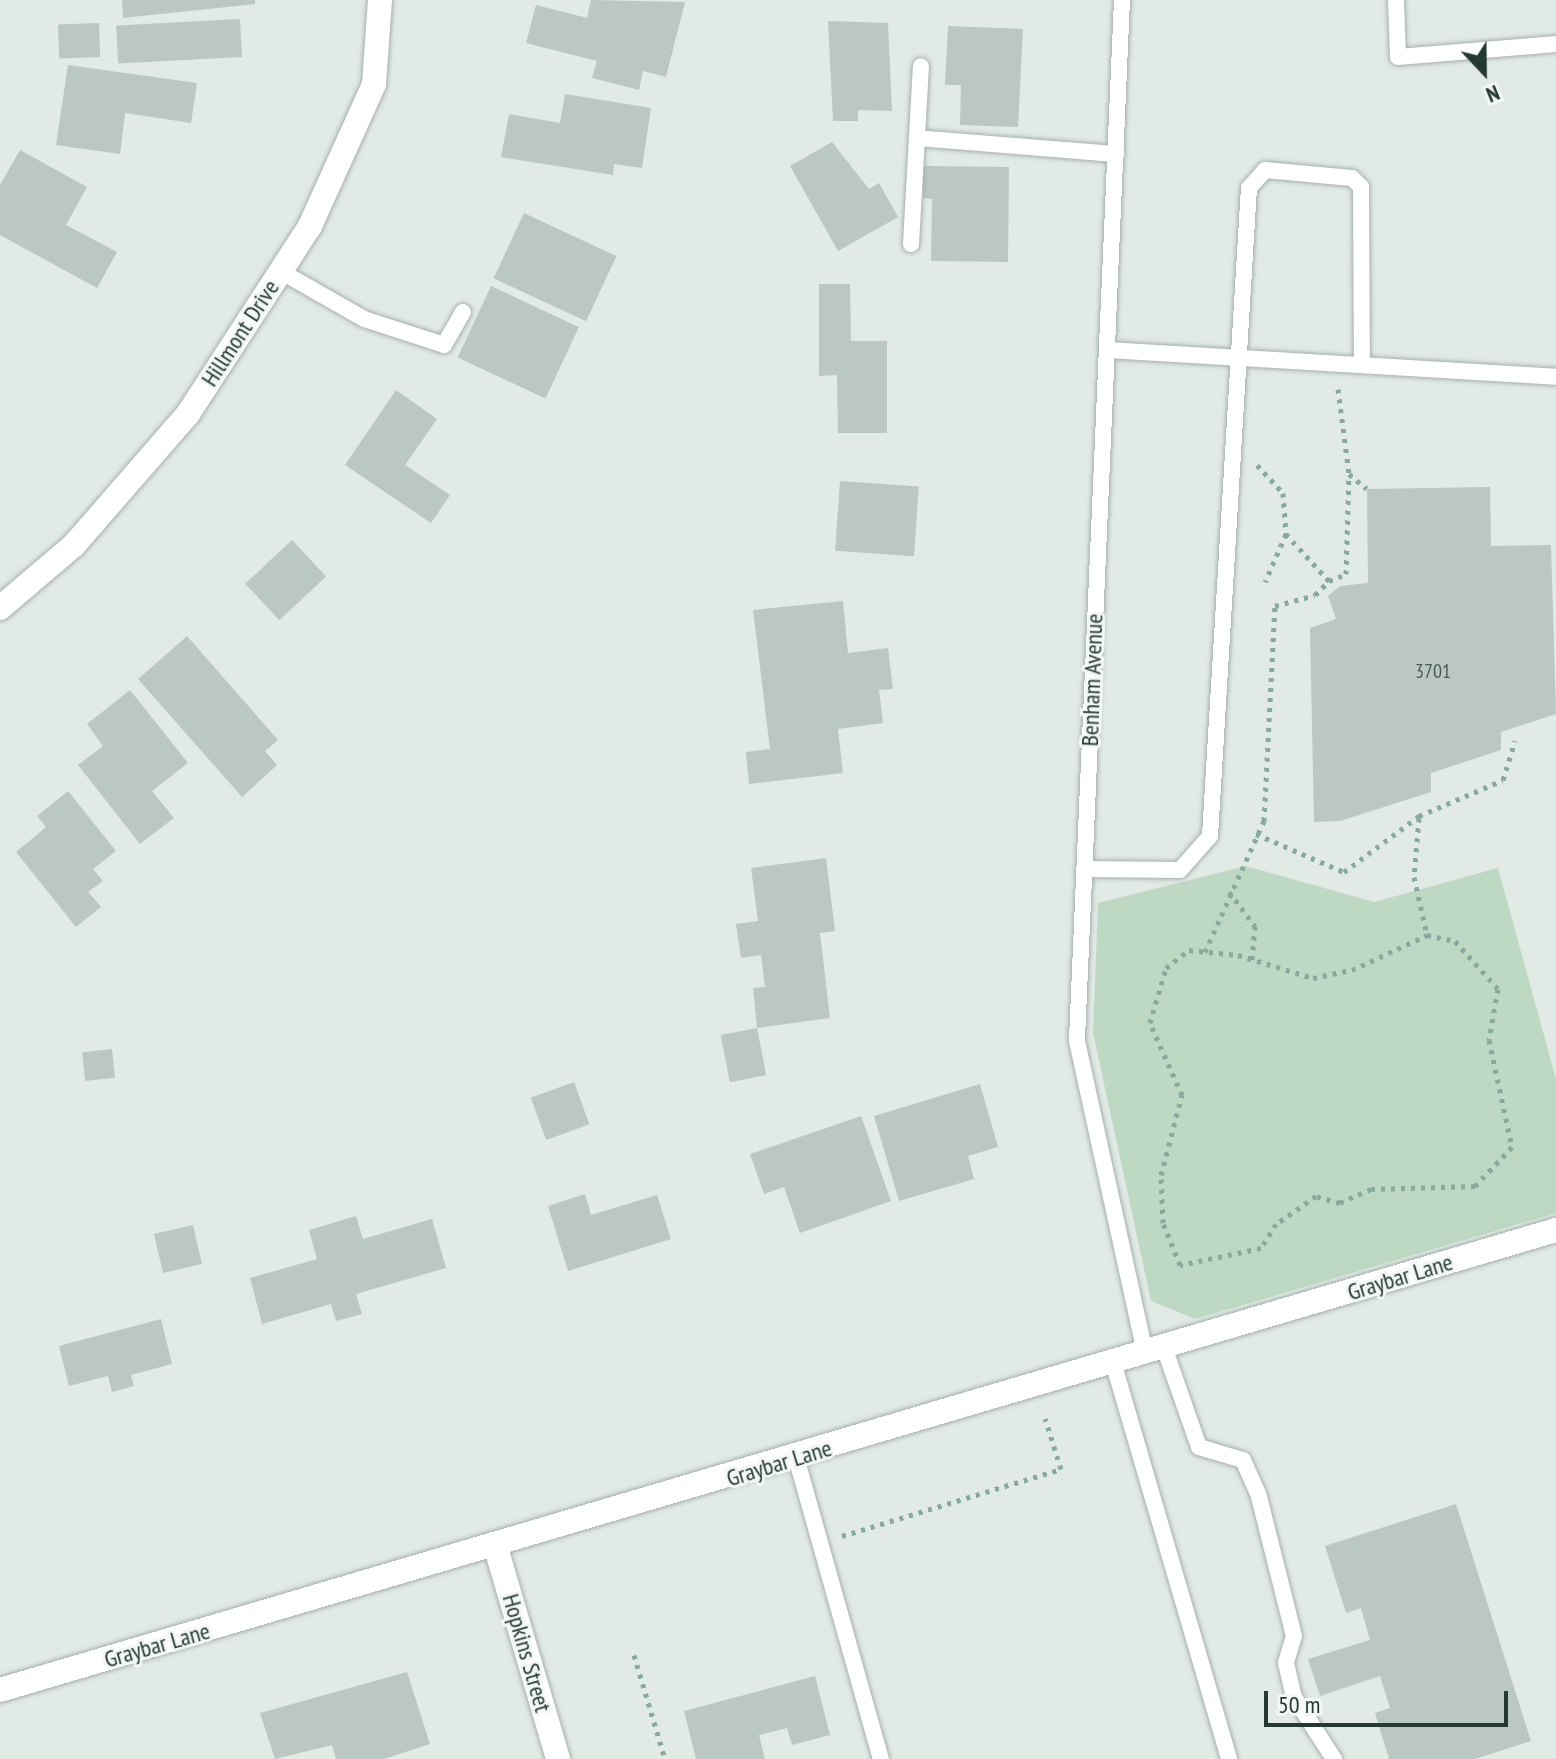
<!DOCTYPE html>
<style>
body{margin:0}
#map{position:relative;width:1556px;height:1759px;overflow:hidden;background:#e2eae6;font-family:"PT Sans Narrow",sans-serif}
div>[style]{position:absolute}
.green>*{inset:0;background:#bdd9c3}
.building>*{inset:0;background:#bac7c2;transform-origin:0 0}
.path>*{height:5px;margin-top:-2.5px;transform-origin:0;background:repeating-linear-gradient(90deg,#86aa9d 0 4px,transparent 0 10px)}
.roads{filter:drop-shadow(0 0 2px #a5b1ac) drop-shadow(0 0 2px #a5b1ac)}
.service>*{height:16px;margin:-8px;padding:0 8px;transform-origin:8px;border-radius:8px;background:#fff}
.minor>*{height:24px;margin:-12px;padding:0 12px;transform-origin:12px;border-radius:12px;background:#fff}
span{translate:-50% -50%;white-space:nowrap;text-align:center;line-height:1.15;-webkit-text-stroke:6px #f2f7f4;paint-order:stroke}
.number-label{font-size:20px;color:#4a5c56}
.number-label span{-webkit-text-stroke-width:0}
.street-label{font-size:24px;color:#243932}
.north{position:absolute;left:1444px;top:32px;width:80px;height:80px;-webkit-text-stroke:6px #f2f7f4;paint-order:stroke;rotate:158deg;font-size:22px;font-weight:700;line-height:32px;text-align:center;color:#243932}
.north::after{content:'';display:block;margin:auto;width:28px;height:36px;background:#243932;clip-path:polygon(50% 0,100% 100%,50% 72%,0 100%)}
.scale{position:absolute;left:1264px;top:1691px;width:244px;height:36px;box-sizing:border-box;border:4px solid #243932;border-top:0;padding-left:10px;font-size:24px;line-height:28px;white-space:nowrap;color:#243932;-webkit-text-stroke:6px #f2f7f4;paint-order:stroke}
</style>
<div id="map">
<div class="green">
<i style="clip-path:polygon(1246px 866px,1374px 902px,1498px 868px,1556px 1079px,1556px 1213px,1195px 1319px,1151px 1301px,1093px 1033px,1098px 903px)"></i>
</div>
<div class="building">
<i style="clip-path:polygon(122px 0,255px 0,255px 4px,123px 18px)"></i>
<i style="clip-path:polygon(591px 0,685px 2px,666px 77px,643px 71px,639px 90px,592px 78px,597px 61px,526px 43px,536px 5px,587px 18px)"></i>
<i style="left:240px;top:19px;width:38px;height:124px;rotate:87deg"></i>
<i style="clip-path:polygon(828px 21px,888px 23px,892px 111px,858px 110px,858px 121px,833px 121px)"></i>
<i style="left:99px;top:23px;width:34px;height:41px;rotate:88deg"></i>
<i style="clip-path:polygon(948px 26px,1023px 29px,1018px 127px,960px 125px,961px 85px,945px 85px)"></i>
<i style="clip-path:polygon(68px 65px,197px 83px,191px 123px,125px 113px,120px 154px,56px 145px)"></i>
<i style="clip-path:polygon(565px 94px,651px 108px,642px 168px,614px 164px,613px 175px,501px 157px,509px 114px,560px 123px)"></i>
<i style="clip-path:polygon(832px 142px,869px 189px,879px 183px,898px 217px,838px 251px,790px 166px)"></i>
<i style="clip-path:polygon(20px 150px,87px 187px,66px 225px,117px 252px,97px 288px,0 235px,0 185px)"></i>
<i style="clip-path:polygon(923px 166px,1009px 167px,1008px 262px,931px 261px,932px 199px,923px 198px)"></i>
<i style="left:524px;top:213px;width:102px;height:72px;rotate:25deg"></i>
<i style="clip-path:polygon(819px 284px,850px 284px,851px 341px,887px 341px,887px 433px,838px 433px,837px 375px,819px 376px)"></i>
<i style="left:491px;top:286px;width:97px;height:79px;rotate:25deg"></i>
<i style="clip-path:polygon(396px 390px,437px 419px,405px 465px,450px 495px,431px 523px,345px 465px)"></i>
<i style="left:840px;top:481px;width:79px;height:70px;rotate:4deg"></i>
<i style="clip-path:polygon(1490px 487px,1491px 546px,1551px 545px,1556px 714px,1501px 732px,1501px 750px,1431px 773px,1431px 792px,1340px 821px,1314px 822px,1310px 628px,1336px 619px,1328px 596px,1340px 586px,1368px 583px,1367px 489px)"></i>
<i style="left:292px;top:540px;width:50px;height:64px;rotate:47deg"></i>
<i style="clip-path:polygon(843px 601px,848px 653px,888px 648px,893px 689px,879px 690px,883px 723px,838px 729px,843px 773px,749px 784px,746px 752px,770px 749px,753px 610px)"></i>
<i style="clip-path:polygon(187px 636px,278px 740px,265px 751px,277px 765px,242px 797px,138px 679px)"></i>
<i style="clip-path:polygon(130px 690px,188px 763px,152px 791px,174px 818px,140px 844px,78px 765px,103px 746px,87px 724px)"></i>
<i style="clip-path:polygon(68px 791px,116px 851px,93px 869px,103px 881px,88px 892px,101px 907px,76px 927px,16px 852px,46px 827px,37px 816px)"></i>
<i style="clip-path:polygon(826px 858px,835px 931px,820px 933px,830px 1018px,757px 1028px,753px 988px,765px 987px,761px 955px,741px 958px,736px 924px,758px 921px,751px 868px)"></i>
<i style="left:757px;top:1028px;width:48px;height:37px;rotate:79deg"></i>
<i style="left:112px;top:1049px;width:29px;height:30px;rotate:84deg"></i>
<i style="left:574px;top:1082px;width:45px;height:46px;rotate:70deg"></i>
<i style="clip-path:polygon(980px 1084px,998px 1147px,968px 1156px,974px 1179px,899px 1201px,874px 1116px)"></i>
<i style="clip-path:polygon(861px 1116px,891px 1201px,800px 1233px,784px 1187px,764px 1194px,750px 1154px)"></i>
<i style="clip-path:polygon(585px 1194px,591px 1215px,657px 1195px,671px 1239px,568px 1271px,548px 1206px)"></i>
<i style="clip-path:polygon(356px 1216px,363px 1239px,432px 1219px,446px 1268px,356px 1294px,362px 1314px,336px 1321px,331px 1304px,262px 1324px,250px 1278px,317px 1259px,309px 1230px)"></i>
<i style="left:193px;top:1225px;width:40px;height:40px;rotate:77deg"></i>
<i style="clip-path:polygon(161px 1319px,172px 1364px,131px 1375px,134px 1386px,112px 1392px,108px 1376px,69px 1386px,59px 1346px)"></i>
<i style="clip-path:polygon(1456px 1504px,1531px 1741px,1475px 1759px,1389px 1759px,1375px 1713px,1390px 1708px,1380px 1676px,1320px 1696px,1308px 1659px,1370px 1640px,1361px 1608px,1346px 1613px,1325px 1546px)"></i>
<i style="clip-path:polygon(407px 1672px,430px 1744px,384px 1759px,336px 1759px,332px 1745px,275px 1759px,260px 1713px)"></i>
<i style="clip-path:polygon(815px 1676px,830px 1735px,792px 1745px,787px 1728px,759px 1735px,765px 1759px,696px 1759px,684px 1711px)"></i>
</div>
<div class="path">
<i style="left:1338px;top:389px;width:86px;rotate:82.6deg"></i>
<i style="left:1349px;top:474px;width:23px;rotate:40deg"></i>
<i style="left:1257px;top:465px;width:38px;rotate:47deg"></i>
<i style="left:1283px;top:493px;width:41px;rotate:85.8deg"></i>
<i style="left:1329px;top:581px;width:18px;rotate:-22deg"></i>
<i style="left:1346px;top:574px;width:99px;rotate:-88.3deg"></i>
<i style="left:1419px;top:818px;width:59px;rotate:94.8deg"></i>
<i style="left:1414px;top:877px;width:59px;rotate:77.4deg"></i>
<i style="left:1256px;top:834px;width:96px;rotate:23.4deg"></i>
<i style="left:1344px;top:872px;width:94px;rotate:-36.7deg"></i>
<i style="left:1419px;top:816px;width:91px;rotate:-23.2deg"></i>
<i style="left:1503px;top:780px;width:41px;rotate:-72.9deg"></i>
<i style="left:1229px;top:892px;width:43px;rotate:52.6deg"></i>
<i style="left:1255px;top:926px;width:35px;rotate:95deg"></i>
<i style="left:1427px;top:935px;width:29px;rotate:12deg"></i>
<i style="left:1455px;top:941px;width:64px;rotate:48.1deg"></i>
<i style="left:1498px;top:989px;width:52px;rotate:100deg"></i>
<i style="left:1489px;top:1040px;width:109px;rotate:77.9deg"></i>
<i style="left:1512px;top:1147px;width:54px;rotate:133.5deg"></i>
<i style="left:1475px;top:1186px;width:104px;rotate:178.3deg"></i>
<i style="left:1371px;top:1189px;width:34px;rotate:156deg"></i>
<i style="left:1340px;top:1203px;width:25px;rotate:-164deg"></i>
<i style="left:1316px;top:1196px;width:49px;rotate:145deg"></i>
<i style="left:1276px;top:1224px;width:28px;rotate:122deg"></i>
<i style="left:1261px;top:1248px;width:83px;rotate:168.1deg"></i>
<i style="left:1180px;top:1265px;width:45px;rotate:-112deg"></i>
<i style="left:1163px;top:1223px;width:48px;rotate:-92.4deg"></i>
<i style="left:1161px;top:1175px;width:83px;rotate:-75.3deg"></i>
<i style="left:1182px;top:1095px;width:79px;rotate:-114deg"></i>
<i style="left:1150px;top:1023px;width:57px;rotate:-73.8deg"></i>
<i style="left:1166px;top:968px;width:29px;rotate:-38deg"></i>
<i style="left:1189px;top:950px;width:49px;rotate:5.8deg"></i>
<i style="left:1238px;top:955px;width:78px;rotate:17deg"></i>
<i style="left:1313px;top:978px;width:40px;rotate:-12deg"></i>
<i style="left:1352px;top:970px;width:83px;rotate:-25deg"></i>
<i style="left:1205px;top:952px;width:144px;rotate:-65.8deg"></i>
<i style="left:1264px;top:821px;width:215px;rotate:-87.1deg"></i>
<i style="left:1275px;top:606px;width:41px;rotate:-15.4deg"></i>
<i style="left:1315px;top:595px;width:20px;rotate:-45deg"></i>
<i style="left:1329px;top:581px;width:64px;rotate:-132.5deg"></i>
<i style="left:1286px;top:534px;width:52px;rotate:113.6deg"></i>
<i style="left:842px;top:1536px;width:229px;rotate:-17deg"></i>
<i style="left:1061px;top:1469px;width:53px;rotate:-107.4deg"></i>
<i style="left:634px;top:1655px;width:109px;rotate:73.4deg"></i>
</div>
<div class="roads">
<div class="service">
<i style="left:1122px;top:0;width:1042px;rotate:92.48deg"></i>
<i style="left:1077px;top:1041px;width:319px;rotate:77.7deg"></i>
<i style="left:1396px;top:0;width:57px;rotate:88deg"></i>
<i style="left:1398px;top:57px;width:159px;rotate:-4.7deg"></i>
<i style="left:917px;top:138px;width:200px;rotate:4.6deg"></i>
<i style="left:911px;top:244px;width:178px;rotate:-86.8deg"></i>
<i style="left:280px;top:271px;width:97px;rotate:29.7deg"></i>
<i style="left:364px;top:319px;width:84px;rotate:18deg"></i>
<i style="left:444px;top:345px;width:38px;rotate:-60deg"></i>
<i style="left:1107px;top:350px;width:450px;rotate:3.4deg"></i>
<i style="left:1084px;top:869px;width:96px;rotate:0.6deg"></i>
<i style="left:1180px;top:870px;width:45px;rotate:-48.6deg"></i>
<i style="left:1210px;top:836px;width:649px;rotate:-86.56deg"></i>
<i style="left:1249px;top:188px;width:24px;rotate:-48deg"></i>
<i style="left:1265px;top:170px;width:87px;rotate:5.3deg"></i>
<i style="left:1352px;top:178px;width:13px;rotate:45deg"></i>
<i style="left:1361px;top:187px;width:178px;rotate:89.7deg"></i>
<i style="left:1164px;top:1347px;width:106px;rotate:70.7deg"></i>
<i style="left:1199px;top:1447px;width:46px;rotate:16.5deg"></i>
<i style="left:1243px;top:1460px;width:36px;rotate:66deg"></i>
<i style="left:1258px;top:1493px;width:147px;rotate:75.9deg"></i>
<i style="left:1294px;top:1636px;width:28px;rotate:107deg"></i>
<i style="left:1286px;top:1663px;width:35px;rotate:77deg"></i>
<i style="left:1294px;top:1697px;width:74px;rotate:57.2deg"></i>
<i style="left:1113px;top:1362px;width:414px;rotate:73.7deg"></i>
<i style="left:796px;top:1457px;width:314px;rotate:74.3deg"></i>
</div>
<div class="minor">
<i style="left:0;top:608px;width:97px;rotate:-40.4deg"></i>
<i style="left:74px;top:545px;width:174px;rotate:-49deg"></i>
<i style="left:188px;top:414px;width:224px;rotate:-57deg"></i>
<i style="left:310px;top:226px;width:156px;rotate:-65.7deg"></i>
<i style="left:374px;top:84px;width:84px;rotate:-85.9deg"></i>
<i style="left:496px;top:1548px;width:220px;rotate:73.6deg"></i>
<i style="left:0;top:1690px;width:1623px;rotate:-16.47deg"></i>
</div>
</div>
<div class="number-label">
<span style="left:1433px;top:671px">3701</span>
</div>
<div class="street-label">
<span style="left:240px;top:333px;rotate:-57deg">Hillmont Drive</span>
<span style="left:1092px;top:680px;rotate:-88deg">Benham Avenue</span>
<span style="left:1400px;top:1277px;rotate:-17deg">Graybar Lane</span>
<span style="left:779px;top:1463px;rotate:-17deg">Graybar Lane</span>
<span style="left:157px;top:1645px;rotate:-16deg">Graybar Lane</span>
<span style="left:527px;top:1653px;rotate:74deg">Hopkins Street</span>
</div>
<div class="north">N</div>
<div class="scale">50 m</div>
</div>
